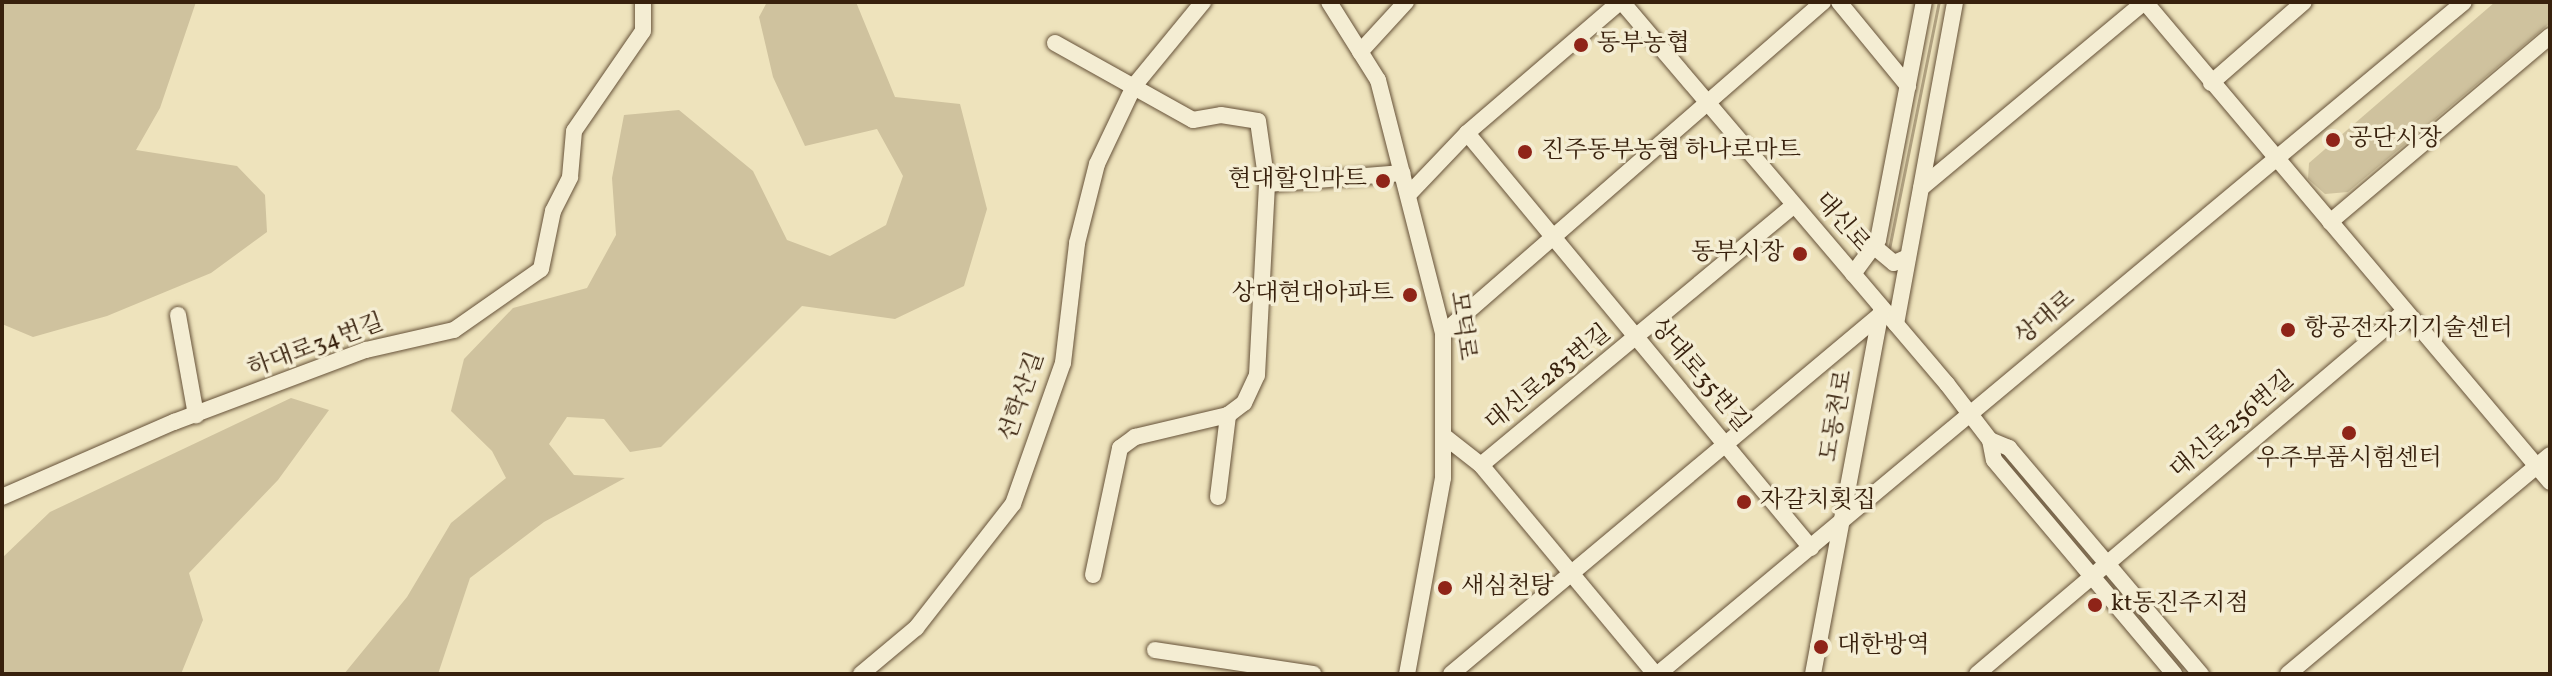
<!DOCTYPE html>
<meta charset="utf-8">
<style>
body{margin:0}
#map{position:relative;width:2552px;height:676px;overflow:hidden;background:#eee3bc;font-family:Vollkorn,"Noto Serif KR",serif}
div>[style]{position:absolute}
.green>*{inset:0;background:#cfc29e}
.stream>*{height:3px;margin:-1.5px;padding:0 1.5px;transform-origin:1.5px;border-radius:1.5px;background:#b0a180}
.roads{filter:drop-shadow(0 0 2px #665239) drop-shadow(0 0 2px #665239)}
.minor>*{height:16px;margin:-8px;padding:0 8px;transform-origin:8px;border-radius:8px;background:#f4edd3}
.dots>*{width:22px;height:22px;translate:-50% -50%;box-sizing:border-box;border:4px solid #f4edd3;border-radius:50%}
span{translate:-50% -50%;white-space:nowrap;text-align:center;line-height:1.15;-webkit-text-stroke:7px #f4edd3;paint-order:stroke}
.poi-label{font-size:24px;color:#38210d}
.left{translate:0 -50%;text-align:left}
.right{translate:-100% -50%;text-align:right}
.street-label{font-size:24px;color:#38210d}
.frame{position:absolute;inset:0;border:4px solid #38210d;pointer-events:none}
</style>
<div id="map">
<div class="green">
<i style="clip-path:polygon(2px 2px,196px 2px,160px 108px,136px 150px,237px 166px,265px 195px,267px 232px,211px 273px,107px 316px,33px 337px,2px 324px)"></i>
<i style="clip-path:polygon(767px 2px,856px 2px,895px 97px,960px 104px,987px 209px,964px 286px,895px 319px,802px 306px,661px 447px,630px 452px,604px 419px,567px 417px,549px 444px,574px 475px,625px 478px,544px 522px,470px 578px,438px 674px,344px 674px,407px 597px,451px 523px,506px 478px,492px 451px,451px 411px,464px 359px,513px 308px,587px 288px,616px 235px,612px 178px,624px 115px,679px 110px,753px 171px,787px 240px,830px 256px,886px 225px,903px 176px,877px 129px,805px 146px,773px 77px,759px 17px)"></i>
<i style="clip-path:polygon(2495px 2px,2550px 2px,2550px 23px,2348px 192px,2325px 194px,2308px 179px,2309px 163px)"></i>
<i style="clip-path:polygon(291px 398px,329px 410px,278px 480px,189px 573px,203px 620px,181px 674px,2px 674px,2px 558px,50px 512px)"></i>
</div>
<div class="stream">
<i style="left:1889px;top:249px;width:252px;rotate:-78.6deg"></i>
</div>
<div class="roads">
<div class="minor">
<i style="left:1329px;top:2px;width:92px;rotate:57.9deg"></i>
<i style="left:1378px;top:80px;width:261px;rotate:75.6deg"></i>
<i style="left:1443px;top:333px;width:145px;rotate:90deg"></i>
<i style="left:1443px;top:478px;width:199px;rotate:100.4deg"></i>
<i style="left:1622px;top:2px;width:502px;rotate:49.61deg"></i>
<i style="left:1947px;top:384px;width:71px;rotate:52.5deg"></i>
<i style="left:1990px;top:440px;width:20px;rotate:79deg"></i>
<i style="left:1994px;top:460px;width:280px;rotate:49.9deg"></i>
<i style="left:1839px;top:2px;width:109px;rotate:50.6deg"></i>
<i style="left:2145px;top:2px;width:628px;rotate:49.84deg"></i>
<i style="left:1055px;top:43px;width:158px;rotate:29.2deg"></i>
<i style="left:1193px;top:120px;width:28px;rotate:-10deg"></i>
<i style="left:1221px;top:115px;width:37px;rotate:9deg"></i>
<i style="left:1258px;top:121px;width:64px;rotate:81.9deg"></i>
<i style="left:1267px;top:184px;width:136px;rotate:-4.6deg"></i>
<i style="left:1360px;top:52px;width:68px;rotate:-47.4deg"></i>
<i style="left:2211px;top:83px;width:123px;rotate:-41.1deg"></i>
<i style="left:1467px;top:133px;width:539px;rotate:50.34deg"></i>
<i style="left:1921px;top:188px;width:290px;rotate:-39.8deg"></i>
<i style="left:1409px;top:194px;width:84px;rotate:-46.4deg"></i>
<i style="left:1467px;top:133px;width:201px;rotate:-40.6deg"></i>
<i style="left:2330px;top:222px;width:288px;rotate:-40.2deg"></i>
<i style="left:1876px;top:248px;width:23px;rotate:40deg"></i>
<i style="left:1894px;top:263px;width:15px;rotate:-23deg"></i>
<i style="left:1853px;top:274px;width:42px;rotate:-53.7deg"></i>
<i style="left:1878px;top:240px;width:242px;rotate:-79.1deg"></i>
<i style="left:178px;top:315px;width:102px;rotate:79.8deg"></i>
<i style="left:1896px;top:324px;width:327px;rotate:-79.6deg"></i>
<i style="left:1443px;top:333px;width:504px;rotate:-41.06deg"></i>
<i style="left:1444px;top:436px;width:47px;rotate:38.1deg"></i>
<i style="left:1481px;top:465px;width:272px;rotate:50.2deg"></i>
<i style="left:1990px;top:440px;width:21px;rotate:23deg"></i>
<i style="left:2009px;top:448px;width:297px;rotate:49.7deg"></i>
<i style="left:1481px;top:465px;width:407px;rotate:-39.7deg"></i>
<i style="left:2px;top:497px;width:188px;rotate:-23.6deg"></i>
<i style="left:174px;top:422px;width:205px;rotate:-20.6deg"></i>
<i style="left:366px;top:350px;width:90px;rotate:-12.8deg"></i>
<i style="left:454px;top:330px;width:106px;rotate:-35deg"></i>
<i style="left:541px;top:269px;width:59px;rotate:-78.3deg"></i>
<i style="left:553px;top:211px;width:38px;rotate:-63deg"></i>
<i style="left:570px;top:177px;width:46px;rotate:-85deg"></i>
<i style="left:574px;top:131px;width:121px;rotate:-55.4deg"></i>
<i style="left:643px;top:31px;width:29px;rotate:-90deg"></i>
<i style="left:1218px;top:497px;width:83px;rotate:-83deg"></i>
<i style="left:1228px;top:415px;width:20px;rotate:-37deg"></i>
<i style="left:1244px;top:403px;width:31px;rotate:-65deg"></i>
<i style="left:1257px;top:375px;width:191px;rotate:-87deg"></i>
<i style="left:1093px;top:575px;width:130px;rotate:-78deg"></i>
<i style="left:1120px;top:448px;width:19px;rotate:-36deg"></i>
<i style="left:1135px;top:437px;width:96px;rotate:-13.3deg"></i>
<i style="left:1155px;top:650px;width:160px;rotate:8.6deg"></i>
<i style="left:861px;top:674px;width:72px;rotate:-39.9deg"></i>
<i style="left:916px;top:628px;width:157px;rotate:-52deg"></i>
<i style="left:1013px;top:504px;width:150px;rotate:-70.5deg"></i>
<i style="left:1063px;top:363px;width:121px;rotate:-83.3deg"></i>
<i style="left:1077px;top:243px;width:81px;rotate:-75.8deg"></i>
<i style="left:1097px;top:164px;width:86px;rotate:-64.6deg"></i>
<i style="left:1134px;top:86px;width:109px;rotate:-50.6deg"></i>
<i style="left:1451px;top:674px;width:561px;rotate:-39.94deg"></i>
<i style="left:1658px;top:674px;width:1049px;rotate:-39.82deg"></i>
<i style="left:1813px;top:674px;width:370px;rotate:-79.4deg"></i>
<i style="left:1977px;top:674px;width:561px;rotate:-40.3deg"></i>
<i style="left:2288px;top:674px;width:341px;rotate:-39.9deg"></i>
</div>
</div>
<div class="dots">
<i style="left:1581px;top:45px;background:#8f2418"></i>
<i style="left:2333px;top:140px;background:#8f2418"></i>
<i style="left:1525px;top:152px;background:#8f2418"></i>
<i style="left:1383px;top:181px;background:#8f2418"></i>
<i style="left:1800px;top:254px;background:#8f2418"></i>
<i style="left:1410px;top:295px;background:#8f2418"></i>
<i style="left:2288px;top:330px;background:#8f2418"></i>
<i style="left:2349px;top:433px;background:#8f2418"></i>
<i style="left:1744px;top:502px;background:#8f2418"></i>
<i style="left:1445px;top:588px;background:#8f2418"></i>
<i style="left:2095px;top:605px;background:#8f2418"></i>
<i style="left:1821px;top:647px;background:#8f2418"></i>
</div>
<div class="poi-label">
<span class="left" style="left:1597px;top:45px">동부농협</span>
<span class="left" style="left:2349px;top:140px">공단시장</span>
<span class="left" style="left:1541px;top:152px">진주동부농협 하나로마트</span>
<span class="right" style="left:1367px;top:181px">현대할인마트</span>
<span class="right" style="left:1784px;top:254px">동부시장</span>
<span class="right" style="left:1394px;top:295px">상대현대아파트</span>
<span class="left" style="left:2304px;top:330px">항공전자기기술센터</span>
<span style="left:2349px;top:460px">우주부품시험센터</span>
<span class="left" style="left:1760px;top:502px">자갈치횟집</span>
<span class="left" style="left:1461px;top:588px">새심천탕</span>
<span class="left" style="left:2111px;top:605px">kt동진주지점</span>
<span class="left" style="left:1837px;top:647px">대한방역</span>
</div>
<div class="street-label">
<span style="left:1841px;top:223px;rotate:49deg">대신로</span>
<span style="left:2046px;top:319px;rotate:-40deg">상대로</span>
<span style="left:1461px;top:326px;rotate:82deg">모덕로</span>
<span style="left:316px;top:347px;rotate:-20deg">하대로34번길</span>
<span style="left:1699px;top:376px;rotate:50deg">상대로35번길</span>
<span style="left:1549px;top:379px;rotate:-39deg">대신로283번길</span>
<span style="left:1023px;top:397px;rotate:-71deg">선학산길</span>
<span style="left:1838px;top:416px;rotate:-80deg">도동천로</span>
<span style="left:2233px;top:426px;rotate:-40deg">대신로256번길</span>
</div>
<div class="frame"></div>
</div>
